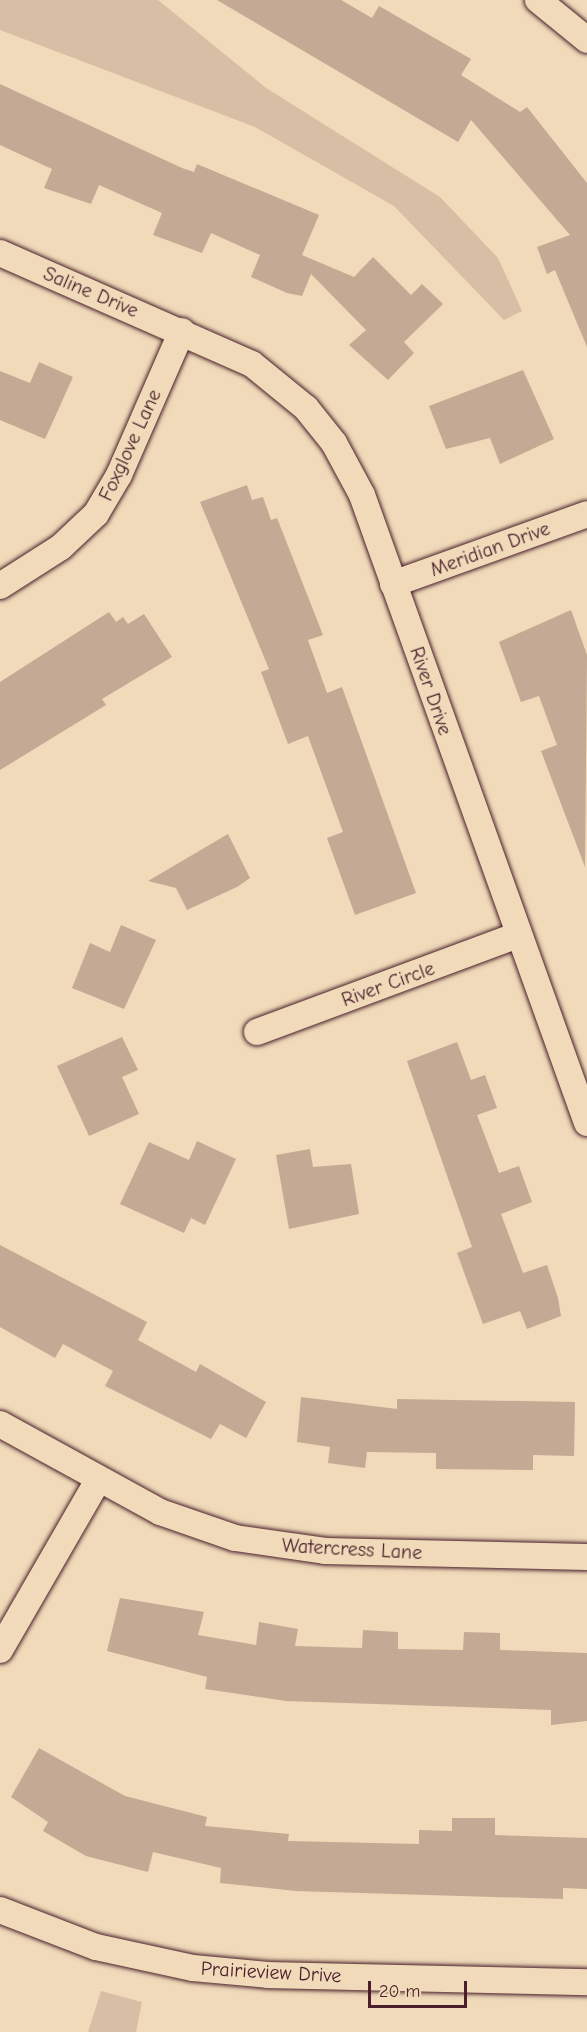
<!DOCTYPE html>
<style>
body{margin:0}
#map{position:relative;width:587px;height:2032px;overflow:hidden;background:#f0dab9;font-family:"Comic Neue",sans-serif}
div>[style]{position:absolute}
.green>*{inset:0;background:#d8bea4}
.building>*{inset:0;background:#c4a994}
.roads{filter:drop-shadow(0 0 2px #4a1f2b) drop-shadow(0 0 2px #4a1f2b)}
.street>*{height:26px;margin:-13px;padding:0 13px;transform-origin:13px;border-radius:13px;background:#f0dab9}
span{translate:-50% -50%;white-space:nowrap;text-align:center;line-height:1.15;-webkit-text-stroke:6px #f0dab9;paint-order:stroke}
.street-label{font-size:20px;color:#4a1f2b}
.scale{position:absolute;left:368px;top:1981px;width:99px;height:27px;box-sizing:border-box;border:3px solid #4a1f2b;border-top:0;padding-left:8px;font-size:18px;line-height:21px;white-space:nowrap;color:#4a1f2b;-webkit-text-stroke:4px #f0dab9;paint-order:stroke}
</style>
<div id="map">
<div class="green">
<i style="clip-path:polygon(0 0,158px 0,266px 88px,440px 197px,498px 258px,522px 311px,504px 320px,394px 206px,255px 127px,0 30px)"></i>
<i style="clip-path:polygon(101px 1991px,142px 2002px,136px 2032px,88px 2032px)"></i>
</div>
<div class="building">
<i style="clip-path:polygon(217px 0,341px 0,372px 18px,379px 6px,471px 59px,461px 75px,520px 112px,527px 107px,587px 183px,587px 347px,555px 270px,547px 274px,537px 247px,570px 235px,471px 120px,458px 142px)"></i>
<i style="clip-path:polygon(0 84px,182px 168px,194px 172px,197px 164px,319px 215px,302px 255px,354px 277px,373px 257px,411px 295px,422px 284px,443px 304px,404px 342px,414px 353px,388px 380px,349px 345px,366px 330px,311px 274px,302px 296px,287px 293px,251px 277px,260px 255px,211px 233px,202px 253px,153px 235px,162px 213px,99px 185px,91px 204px,44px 188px,52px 169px,0 145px)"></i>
<i style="clip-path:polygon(39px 362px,73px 377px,45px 439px,0 420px,0 371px,30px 383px)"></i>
<i style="clip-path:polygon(523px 370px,554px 439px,500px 464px,490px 438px,446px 449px,429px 406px)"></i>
<i style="clip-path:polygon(247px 485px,252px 500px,263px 497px,271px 520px,277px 518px,323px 635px,308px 640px,327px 693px,342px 687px,416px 893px,355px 915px,327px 838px,343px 832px,308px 736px,288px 744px,261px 672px,269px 669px,200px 502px)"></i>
<i style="clip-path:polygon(571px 610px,587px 655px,585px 867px,541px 751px,557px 745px,539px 696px,521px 702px,499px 642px)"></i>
<i style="clip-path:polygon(109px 612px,116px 622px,123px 617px,128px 624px,144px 614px,172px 657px,102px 699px,106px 705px,0 770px,0 682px)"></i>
<i style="clip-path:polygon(228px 834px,250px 878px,237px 887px,187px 910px,176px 888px,148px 881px)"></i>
<i style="clip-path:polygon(121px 925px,156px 940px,124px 1009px,72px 988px,90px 943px,110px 952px)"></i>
<i style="clip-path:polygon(122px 1037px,138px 1070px,122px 1077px,139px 1114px,89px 1136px,57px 1066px)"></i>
<i style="clip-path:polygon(457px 1042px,471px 1080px,485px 1075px,497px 1108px,477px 1115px,499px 1173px,519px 1166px,532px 1202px,501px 1214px,523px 1273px,547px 1265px,558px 1298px,561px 1316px,527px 1329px,520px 1311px,483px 1324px,457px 1253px,472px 1247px,407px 1061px)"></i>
<i style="clip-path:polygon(197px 1141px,236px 1159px,205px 1225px,191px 1218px,184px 1233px,120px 1204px,149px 1142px,189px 1160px)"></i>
<i style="clip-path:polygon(310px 1149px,313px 1167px,351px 1164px,359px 1214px,289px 1229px,276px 1155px)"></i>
<i style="clip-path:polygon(0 1245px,147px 1322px,138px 1340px,196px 1372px,200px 1364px,266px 1402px,246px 1438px,220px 1424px,211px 1439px,105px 1386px,113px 1371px,63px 1344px,55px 1358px,0 1327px)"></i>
<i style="clip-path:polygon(301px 1397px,397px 1409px,397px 1399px,575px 1402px,574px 1456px,533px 1455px,533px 1470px,436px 1469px,436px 1453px,367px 1452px,365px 1468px,328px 1463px,330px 1447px,297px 1442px)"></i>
<i style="clip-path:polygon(120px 1598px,204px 1612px,198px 1635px,256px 1645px,259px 1622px,298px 1629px,295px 1646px,362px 1648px,363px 1630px,398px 1632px,398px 1649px,463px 1650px,464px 1632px,500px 1633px,500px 1650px,587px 1653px,587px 1721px,551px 1725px,551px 1710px,286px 1701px,205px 1689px,207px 1677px,107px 1651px)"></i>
<i style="clip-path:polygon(39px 1748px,125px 1796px,207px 1817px,205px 1826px,289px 1834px,288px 1841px,419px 1844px,419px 1830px,452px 1831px,452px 1818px,495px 1818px,495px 1835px,587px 1838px,587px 1889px,563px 1888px,563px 1899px,296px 1891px,220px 1883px,221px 1868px,153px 1852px,148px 1872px,86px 1856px,43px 1831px,48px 1822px,11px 1797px)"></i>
</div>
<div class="roads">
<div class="street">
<i style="left:538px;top:0;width:63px;rotate:39.2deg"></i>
<i style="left:0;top:253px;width:275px;rotate:23.8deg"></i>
<i style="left:252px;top:364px;width:70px;rotate:39.2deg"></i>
<i style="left:306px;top:408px;width:45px;rotate:51.3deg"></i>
<i style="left:334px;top:443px;width:59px;rotate:61.7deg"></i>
<i style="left:362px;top:495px;width:667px;rotate:70.29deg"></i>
<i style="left:393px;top:584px;width:206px;rotate:-19.8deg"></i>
<i style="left:0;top:586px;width:72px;rotate:-32.6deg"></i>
<i style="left:61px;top:547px;width:48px;rotate:-43.3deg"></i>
<i style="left:96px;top:514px;width:45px;rotate:-59.5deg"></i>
<i style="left:119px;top:475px;width:157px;rotate:-66.4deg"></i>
<i style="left:257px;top:1032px;width:278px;rotate:-20.4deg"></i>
<i style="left:0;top:1424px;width:183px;rotate:28.8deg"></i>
<i style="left:160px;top:1512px;width:79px;rotate:19.1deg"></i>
<i style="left:235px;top:1538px;width:91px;rotate:8.2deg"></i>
<i style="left:325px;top:1551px;width:262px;rotate:1.3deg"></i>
<i style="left:0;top:1650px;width:196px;rotate:-60deg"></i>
<i style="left:0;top:1910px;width:103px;rotate:21.1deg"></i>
<i style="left:96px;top:1947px;width:99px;rotate:12.2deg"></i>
<i style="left:193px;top:1968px;width:75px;rotate:5.3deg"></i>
<i style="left:268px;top:1975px;width:319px;rotate:1.3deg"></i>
</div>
</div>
<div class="street-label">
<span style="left:91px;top:292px;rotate:23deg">Saline Drive</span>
<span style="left:130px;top:445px;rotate:-65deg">Foxglove Lane</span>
<span style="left:490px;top:549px;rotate:-20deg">Meridian Drive</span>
<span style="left:431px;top:691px;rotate:71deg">River Drive</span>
<span style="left:388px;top:984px;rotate:-20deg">River Circle</span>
<span style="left:352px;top:1549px;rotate:3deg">Watercress Lane</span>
<span style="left:271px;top:1972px;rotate:3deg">Prairieview Drive</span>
</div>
<div class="scale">20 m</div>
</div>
